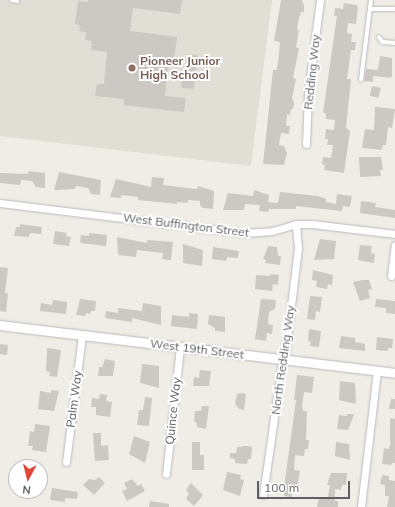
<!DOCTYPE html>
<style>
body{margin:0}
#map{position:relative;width:395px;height:507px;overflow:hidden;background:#efede5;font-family:Mulish,sans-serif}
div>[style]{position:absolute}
.education>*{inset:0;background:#e1ded6}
.building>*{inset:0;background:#ccc9c4;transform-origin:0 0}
.roads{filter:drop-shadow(0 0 1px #b7babe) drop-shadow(0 0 1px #b7babe)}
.service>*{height:3.5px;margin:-1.75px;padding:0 1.75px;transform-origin:1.75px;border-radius:1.75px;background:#fff}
.minor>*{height:7px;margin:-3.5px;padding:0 3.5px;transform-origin:3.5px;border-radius:3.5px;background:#fff}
.secondary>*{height:9px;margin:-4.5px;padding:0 4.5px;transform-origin:4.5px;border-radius:4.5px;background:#fff}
.dots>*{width:11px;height:11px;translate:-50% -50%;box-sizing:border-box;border:2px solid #fff;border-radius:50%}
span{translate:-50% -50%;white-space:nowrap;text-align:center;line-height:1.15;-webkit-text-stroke:4px #fff;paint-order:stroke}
.education-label{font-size:12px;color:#785e54;font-weight:700}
.left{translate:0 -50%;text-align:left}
.street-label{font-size:12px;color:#5d6065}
.north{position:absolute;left:8px;top:459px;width:40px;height:40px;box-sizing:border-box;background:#fff;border:1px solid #bebfc1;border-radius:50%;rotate:187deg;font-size:11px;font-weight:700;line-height:16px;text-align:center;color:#5d6065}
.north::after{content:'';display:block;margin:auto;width:14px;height:18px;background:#e14739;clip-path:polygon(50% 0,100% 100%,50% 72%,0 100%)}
.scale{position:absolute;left:257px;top:481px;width:93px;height:18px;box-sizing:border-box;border:2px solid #5d6065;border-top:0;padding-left:5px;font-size:12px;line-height:14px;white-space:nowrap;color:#5d6065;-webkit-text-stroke:3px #fff;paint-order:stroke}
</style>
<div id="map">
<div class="education">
<i style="clip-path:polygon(0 0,272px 0,251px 166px,0 136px)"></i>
</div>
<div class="building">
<i style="clip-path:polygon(88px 0,182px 0,180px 14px,133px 8px,130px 31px,177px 37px,174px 60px,169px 59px,165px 96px,186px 98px,184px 112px,124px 105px,124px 99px,95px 96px,97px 84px,104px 84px,107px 52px,91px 50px,92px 41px,85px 40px,86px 32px,79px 31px,80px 25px,75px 24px,78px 1px,88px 2px)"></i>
<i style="clip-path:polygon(281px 0,302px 0,304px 6px,304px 12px,301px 12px,299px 18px,297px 30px,299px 30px,296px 47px,299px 48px,293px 78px,296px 79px,292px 98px,294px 103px,293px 109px,291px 109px,290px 115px,287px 114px,286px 126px,290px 126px,289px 134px,281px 133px,279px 145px,284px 146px,287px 153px,284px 165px,263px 164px,273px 70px,277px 70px,279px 53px,280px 42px,274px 41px)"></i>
<i style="clip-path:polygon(344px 3px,357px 5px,358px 8px,356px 24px,348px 23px,347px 33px,352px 34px,351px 42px,356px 42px,355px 50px,351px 50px,347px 79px,351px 79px,346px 128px,350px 131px,344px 173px,324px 170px,325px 165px,322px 164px,323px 157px,331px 158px,333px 145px,327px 145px,328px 139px,325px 139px,326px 129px,334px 130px,335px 120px,326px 119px,326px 113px,323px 113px,337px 16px,334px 16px,335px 8px,343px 9px)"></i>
<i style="clip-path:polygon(186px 54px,198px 55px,194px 89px,182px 88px,181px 84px)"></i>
<i style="clip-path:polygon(380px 56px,392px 58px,392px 76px,390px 78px,373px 76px,373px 82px,364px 81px,366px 69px,378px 70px)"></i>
<i style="left:372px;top:86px;width:9px;height:10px;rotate:13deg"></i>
<i style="clip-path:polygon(375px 107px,395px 109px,392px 128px,388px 127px,386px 145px,383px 145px,382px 150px,362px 148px,365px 129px,374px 130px)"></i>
<i style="clip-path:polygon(359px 157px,381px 157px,383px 170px,380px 170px,381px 176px,360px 177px)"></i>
<i style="clip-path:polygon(29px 171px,45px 173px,45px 188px,36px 187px,32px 181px,21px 180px,20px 185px,0 183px,0 173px,28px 174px)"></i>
<i style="clip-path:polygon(59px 172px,101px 180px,100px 195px,91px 194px,88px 188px,76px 186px,75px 189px,54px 190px)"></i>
<i style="clip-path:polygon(152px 177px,164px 178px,163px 185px,197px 189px,198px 186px,214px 191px,213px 209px,203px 208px,200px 205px,200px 201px,188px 200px,188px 203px,177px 202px,177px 204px,138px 200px,138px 197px,121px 195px,121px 198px,110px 197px,116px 179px,151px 187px)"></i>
<i style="clip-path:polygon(254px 190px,269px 195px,268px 202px,278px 203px,280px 192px,318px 196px,326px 199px,326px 202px,336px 204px,337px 194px,352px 196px,350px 207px,343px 206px,342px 211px,296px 206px,296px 209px,269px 209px,268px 212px,259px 211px,260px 205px,245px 204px,244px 210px,223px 210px,228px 193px,253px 196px)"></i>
<i style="clip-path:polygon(361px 201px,376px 203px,375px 207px,395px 210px,395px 218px,360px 213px)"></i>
<i style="clip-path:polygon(20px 224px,42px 227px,41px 234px,30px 233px,29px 237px,14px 236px,16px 227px,20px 227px)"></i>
<i style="clip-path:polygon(55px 231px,67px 233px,66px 236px,71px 237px,69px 246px,53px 244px)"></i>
<i style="clip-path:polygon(89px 233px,107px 235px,106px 246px,80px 243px,81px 235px,89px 236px)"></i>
<i style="clip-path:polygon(117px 237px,147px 243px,147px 240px,173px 242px,171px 260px,162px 259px,163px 253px,137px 250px,136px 257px,118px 255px)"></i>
<i style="clip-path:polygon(320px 239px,336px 241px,334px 259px,314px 260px)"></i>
<i style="clip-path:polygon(183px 244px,203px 250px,202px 266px,183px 263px)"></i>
<i style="clip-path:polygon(360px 245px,372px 246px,371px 253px,375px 254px,374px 263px,358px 260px)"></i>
<i style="clip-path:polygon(268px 246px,277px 247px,278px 256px,281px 256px,280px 265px,265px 263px,266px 260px,263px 259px)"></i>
<i style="clip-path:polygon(213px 247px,239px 251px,238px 258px,227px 257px,226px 261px,212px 259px)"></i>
<i style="clip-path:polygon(0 267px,8px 268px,5px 293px,8px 293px,6px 312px,0 311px)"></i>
<i style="clip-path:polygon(313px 270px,333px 275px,332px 285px,328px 284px,327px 289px,316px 287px,317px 281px,312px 280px)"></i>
<i style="clip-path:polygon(270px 274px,279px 275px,278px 285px,273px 284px,272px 291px,255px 289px,256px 275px,270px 276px)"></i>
<i style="clip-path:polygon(362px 280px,369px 280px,372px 289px,368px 290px,370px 298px,360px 301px,353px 282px)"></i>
<i style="clip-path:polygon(310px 296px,322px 297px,320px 312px,316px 311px,315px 320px,307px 319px)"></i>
<i style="clip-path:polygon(80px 299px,96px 301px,95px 311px,91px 311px,90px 314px,86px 313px,86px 316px,76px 315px)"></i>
<i style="clip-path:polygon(261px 299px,276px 300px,275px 309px,269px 312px,268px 324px,273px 325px,272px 334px,267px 333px,266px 341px,255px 339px)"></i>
<i style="clip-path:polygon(376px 299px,395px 301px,395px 314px,386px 313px,386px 308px,375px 307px)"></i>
<i style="clip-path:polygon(53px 300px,67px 302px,66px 314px,40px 311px,41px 303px,52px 305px)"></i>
<i style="clip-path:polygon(143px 303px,161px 306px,161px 325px,132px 318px,132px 322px,105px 318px,106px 311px,118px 313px,118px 308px,142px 311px)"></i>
<i style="clip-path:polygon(189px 313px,198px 314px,197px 329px,171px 326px,172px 315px,189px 317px)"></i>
<i style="clip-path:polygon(209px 315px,225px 317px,225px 332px,215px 331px,215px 328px,208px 324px)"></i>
<i style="clip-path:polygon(309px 329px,321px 331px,319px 347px,310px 346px,311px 342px,308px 341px)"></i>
<i style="clip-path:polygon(341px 336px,355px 338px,355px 342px,365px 344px,365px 351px,339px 348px)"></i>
<i style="clip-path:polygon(377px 337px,393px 339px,392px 348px,388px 348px,388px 351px,376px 350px)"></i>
<i style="clip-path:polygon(0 344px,8px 345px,7px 355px,0 354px)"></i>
<i style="clip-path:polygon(47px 348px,61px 350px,57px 377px,49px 376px,50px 372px,46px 371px)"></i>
<i style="clip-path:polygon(105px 359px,115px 361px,113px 376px,98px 376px,99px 367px,102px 367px)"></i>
<i style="clip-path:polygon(142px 364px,159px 366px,159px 388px,140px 383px)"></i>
<i style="clip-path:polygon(200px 370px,211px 371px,209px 386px,193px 386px,194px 377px,199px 378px)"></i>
<i style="clip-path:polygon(297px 375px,314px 377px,312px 393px,304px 392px,302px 406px,303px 411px,307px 411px,306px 440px,309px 440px,308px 449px,305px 449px,304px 456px,295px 455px,294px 470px,300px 471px,296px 493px,292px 493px,292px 497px,284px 496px,284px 487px,296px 400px,294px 400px)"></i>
<i style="clip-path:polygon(340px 381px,355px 383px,356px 404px,339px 400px)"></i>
<i style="clip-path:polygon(51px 390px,59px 391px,54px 411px,38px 409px,40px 391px,51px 393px)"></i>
<i style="clip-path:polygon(241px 393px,246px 394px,244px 410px,239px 409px,235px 404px,237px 394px)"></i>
<i style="clip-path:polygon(100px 394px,107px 395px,106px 401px,112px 402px,110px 417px,96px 415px,96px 407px,91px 407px,92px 398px,99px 399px)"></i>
<i style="clip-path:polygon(145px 397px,152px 398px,149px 426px,137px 425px,139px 410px,143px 410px)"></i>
<i style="clip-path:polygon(391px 399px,395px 399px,395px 409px,389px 409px)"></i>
<i style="clip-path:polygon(202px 406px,209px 406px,206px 429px,197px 427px,197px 423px,194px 422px,195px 411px,201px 411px)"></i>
<i style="clip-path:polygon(347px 414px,354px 414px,348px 430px,337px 429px,339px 415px,347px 416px)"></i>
<i style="clip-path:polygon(390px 418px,395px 419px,395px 463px,392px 463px,391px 465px,382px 464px,384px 448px,389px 449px,390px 445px)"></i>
<i style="clip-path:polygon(35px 424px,50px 426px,46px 452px,32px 450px,33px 446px,28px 446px,30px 431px,34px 432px)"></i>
<i style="clip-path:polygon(93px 433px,101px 433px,101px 446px,108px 445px,109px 460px,95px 461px)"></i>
<i style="clip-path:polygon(134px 436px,150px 442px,145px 463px,129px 454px)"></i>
<i style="clip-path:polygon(192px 442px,200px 442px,200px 455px,204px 455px,204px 470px,192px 470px)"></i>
<i style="clip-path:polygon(336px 442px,349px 444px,350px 460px,335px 456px)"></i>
<i style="clip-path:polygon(246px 446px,252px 447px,251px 459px,248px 459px,247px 464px,235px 463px,235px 459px,230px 458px,230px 453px,236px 453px,237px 447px)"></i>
<i style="clip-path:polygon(40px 471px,48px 484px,40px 488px)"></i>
<i style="clip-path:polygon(227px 472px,241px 475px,240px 479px,244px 480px,240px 496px,223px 490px)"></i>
<i style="clip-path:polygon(331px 473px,347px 473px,346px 485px,342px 485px,341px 490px,335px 489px,335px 501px,338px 501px,338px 507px,317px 507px,319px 497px,328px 497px,330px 485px,327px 485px)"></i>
<i style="clip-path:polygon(382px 475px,389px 476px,389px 480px,395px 481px,395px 507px,387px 507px,389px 496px,385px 496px,385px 485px,380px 484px)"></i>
<i style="clip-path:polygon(99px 477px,105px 483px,94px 495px,83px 485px,89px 479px,95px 480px)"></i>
<i style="clip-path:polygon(132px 479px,138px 486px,141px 484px,145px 491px,127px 501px,122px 491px,127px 489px,124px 483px)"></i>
<i style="clip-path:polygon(191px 483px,203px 495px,194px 506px,186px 499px,189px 493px,186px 490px)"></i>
<i style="clip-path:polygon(52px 488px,78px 492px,77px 499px,65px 498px,65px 502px,50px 500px)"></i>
<i style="clip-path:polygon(150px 501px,169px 504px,169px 507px,149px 507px)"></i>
</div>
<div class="roads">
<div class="service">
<i style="left:12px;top:0;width:5px;rotate:11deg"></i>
<i style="left:370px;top:9px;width:25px"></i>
<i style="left:379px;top:37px;width:6px;rotate:51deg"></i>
<i style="left:383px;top:42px;width:12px;rotate:5deg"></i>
<i style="left:361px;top:80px;width:81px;rotate:-82.9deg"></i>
</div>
<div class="minor">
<i style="left:306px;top:144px;width:50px;rotate:-87.7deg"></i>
<i style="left:308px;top:94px;width:95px;rotate:-82.7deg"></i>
<i style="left:0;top:203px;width:247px;rotate:7deg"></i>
<i style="left:245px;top:233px;width:27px;rotate:-4deg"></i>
<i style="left:272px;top:231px;width:25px;rotate:-16deg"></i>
<i style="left:296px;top:224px;width:16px"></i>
<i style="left:312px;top:224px;width:84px;rotate:6.9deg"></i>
<i style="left:391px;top:276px;width:31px;rotate:-83deg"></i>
<i style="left:66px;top:462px;width:128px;rotate:-82.8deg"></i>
<i style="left:166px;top:474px;width:128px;rotate:-83.7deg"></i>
<i style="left:263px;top:495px;width:128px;rotate:-81.9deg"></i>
<i style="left:281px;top:368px;width:22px;rotate:-77deg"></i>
<i style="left:286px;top:347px;width:100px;rotate:-83.1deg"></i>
<i style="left:298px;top:248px;width:24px;rotate:-95deg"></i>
<i style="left:361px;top:507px;width:137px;rotate:-83.3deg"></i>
</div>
<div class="secondary">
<i style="left:0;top:325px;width:398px;rotate:6.9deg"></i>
</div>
</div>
<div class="dots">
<i style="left:132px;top:68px;background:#8d6e63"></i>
</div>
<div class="education-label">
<span class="left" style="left:140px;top:68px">Pioneer Junior<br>High School</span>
</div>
<div class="street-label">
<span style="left:312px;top:72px;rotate:-84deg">Redding Way</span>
<span style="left:186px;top:225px;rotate:7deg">West Buffington Street</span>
<span style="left:197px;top:349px;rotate:7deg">West 19th Street</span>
<span style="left:283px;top:360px;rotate:-82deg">North Redding Way</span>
<span style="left:74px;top:399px;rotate:-83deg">Palm Way</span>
<span style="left:173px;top:411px;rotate:-84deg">Quince Way</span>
</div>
<div class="north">N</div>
<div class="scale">100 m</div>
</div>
